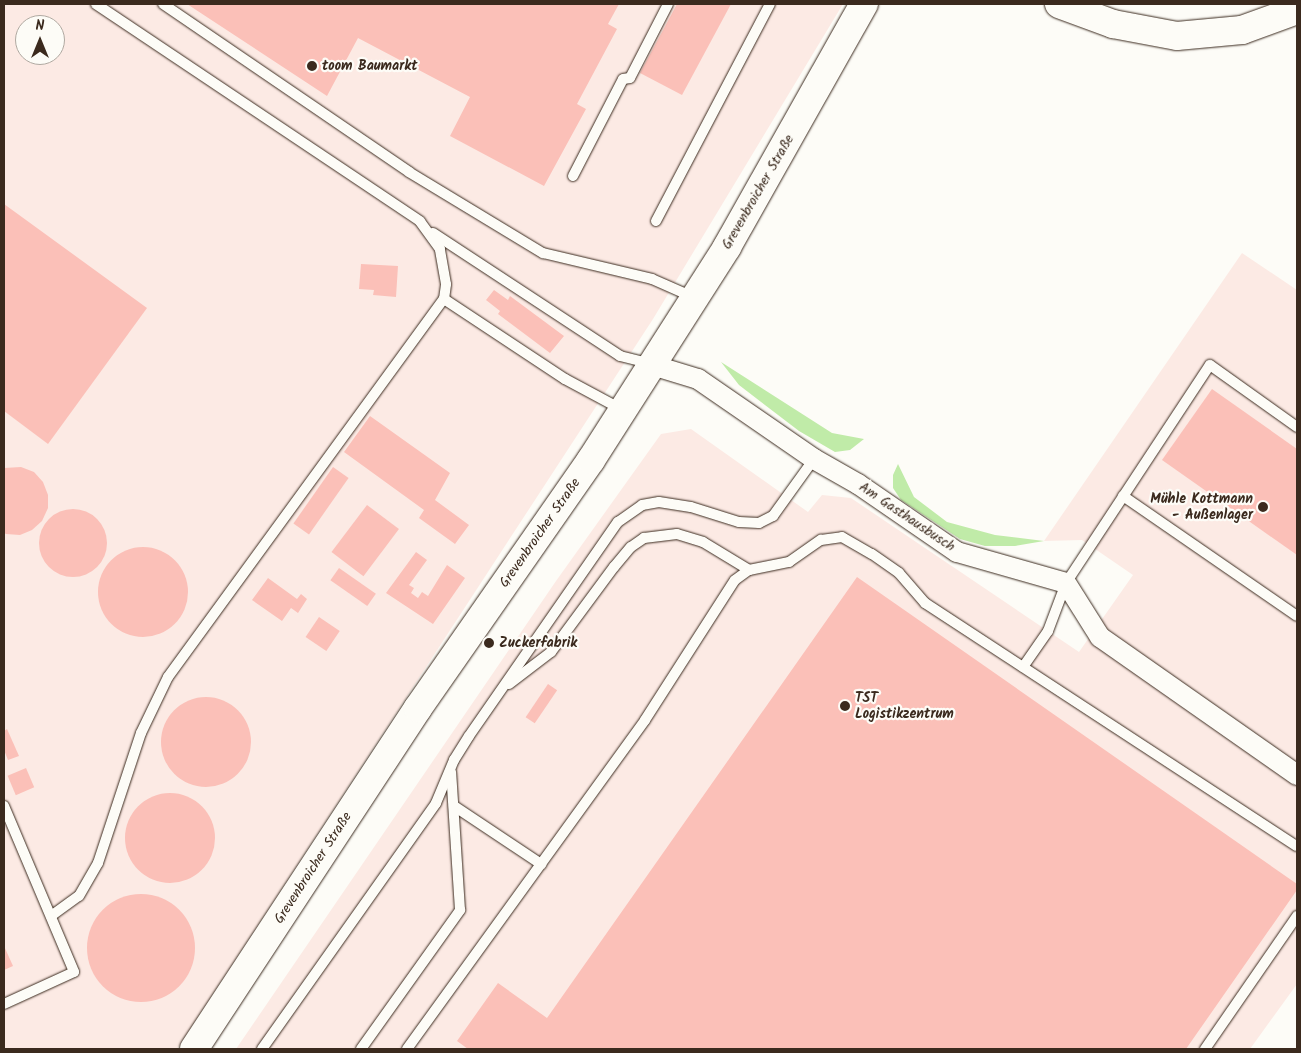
<!DOCTYPE html>
<meta charset="utf-8">
<style>
body{margin:0}
#map{position:relative;width:1301px;height:1053px;overflow:hidden;background:#fdfcf7;font-family:Kalam,sans-serif}
div>[style]{position:absolute}
.built>*{inset:0;background:#fceae4}
.green>*{inset:0;background:#c0eba8}
.building>*{inset:0;background:#fbc0b8;transform-origin:0 0}
.round{border-radius:50%}
.roads{filter:drop-shadow(0 0 1px #3b2a1e) drop-shadow(0 0 1px #3b2a1e)}
.lane>*{height:10px;margin:-5px;padding:0 5px;transform-origin:5px;border-radius:5px;background:#fdfcf7}
.street>*{height:20px;margin:-10px;padding:0 10px;transform-origin:10px;border-radius:10px;background:#fdfcf7}
.secondary>*{height:28px;margin:-14px;padding:0 14px;transform-origin:14px;border-radius:14px;background:#fdfcf7}
.dots>*{width:14px;height:14px;translate:-50% -50%;box-sizing:border-box;border:2px solid #fdfcf7;border-radius:50%}
span{translate:-50% -50%;white-space:nowrap;text-align:center;line-height:1.15;-webkit-text-stroke:4.5px #fdfcf7;paint-order:stroke}
.poi-label{font-size:14px;color:#3b2a1e;font-weight:700}
.left{translate:0 -50%;text-align:left}
.right{translate:-100% -50%;text-align:right}
.street-label{font-size:14px;color:#3b2a1e}
.frame{position:absolute;inset:0;border:5px solid #3b2a1e;pointer-events:none}
.north{position:absolute;left:15px;top:15px;width:50px;height:50px;box-sizing:border-box;background:#fdfcf7;border:1px solid #afa8a0;border-radius:50%;rotate:0deg;font-size:14px;font-weight:700;line-height:20px;text-align:center;color:#3b2a1e}
.north::after{content:'';display:block;margin:auto;width:18px;height:22px;background:#3b2a1e;clip-path:polygon(50% 0,100% 100%,50% 72%,0 100%)}
</style>
<div id="map">
<div class="built">
<i style="clip-path:polygon(evenodd,4px 4px,843px 4px,653px 319px,177px 1049px,4px 1049px,4px 4px,25px 25px,55px 25px,55px 55px,25px 55px,25px 25px)"></i>
<i style="clip-path:polygon(1242px 253px,1297px 290px,1297px 984px,1250px 1049px,236px 1049px,556px 581px,661px 434px,691px 429px,808px 512px,822px 495px,851px 498px,1079px 652px,1133px 575px,1082px 540px,1044px 541px)"></i>
</div>
<div class="green">
<i style="clip-path:polygon(721px 362px,832px 433px,864px 439px,850px 450px,835px 452px,799px 431px,739px 385px)"></i>
<i style="clip-path:polygon(898px 464px,914px 497px,947px 522px,995px 535px,1044px 541px,1015px 546px,985px 546px,960px 539px,901px 500px,893px 488px,893px 475px)"></i>
</div>
<div class="building">
<i style="clip-path:polygon(187px 4px,619px 4px,608px 24px,617px 29px,577px 104px,586px 109px,544px 186px,450px 136px,470px 97px,358px 38px,327px 96px)"></i>
<i style="clip-path:polygon(677px 4px,731px 4px,682px 95px,640px 73px)"></i>
<i style="clip-path:polygon(4px 204px,147px 308px,48px 444px,4px 411px)"></i>
<i style="clip-path:polygon(361px 264px,398px 266px,396px 297px,373px 295px,374px 290px,359px 289px)"></i>
<i style="clip-path:polygon(494px 290px,508px 300px,510px 296px,564px 336px,550px 353px,498px 314px,500px 311px,486px 300px)"></i>
<i style="clip-path:polygon(1212px 389px,1297px 449px,1297px 555px,1162px 460px)"></i>
<i style="clip-path:polygon(370px 416px,450px 473px,435px 500px,469px 525px,455px 544px,419px 518px,424px 510px,344px 452px)"></i>
<i style="clip-path:polygon(21px 467px,34px 472px,43px 482px,48px 495px,48px 508px,42px 521px,32px 530px,20px 535px,6px 534px,4px 533px,4px 468px)"></i>
<i style="left:333px;top:467px;width:19px;height:69px;rotate:35deg"></i>
<i style="left:367px;top:505px;width:40px;height:59px;rotate:37deg"></i>
<i class="round" style="left:39px;top:509px;width:68px;height:68px"></i>
<i class="round" style="left:98px;top:547px;width:90px;height:90px"></i>
<i style="clip-path:polygon(416px 552px,427px 560px,409px 585px,414px 588px,411px 593px,418px 598px,422px 592px,428px 596px,447px 565px,465px 578px,433px 624px,386px 593px)"></i>
<i style="left:339px;top:568px;width:45px;height:15px;rotate:35deg"></i>
<i style="clip-path:polygon(857px 577px,1297px 884px,1297px 890px,1186px 1049px,468px 1049px,457px 1041px,498px 983px,547px 1018px)"></i>
<i style="clip-path:polygon(268px 578px,297px 599px,301px 594px,307px 599px,298px 613px,291px 608px,282px 621px,252px 600px)"></i>
<i style="left:319px;top:617px;width:25px;height:24px;rotate:34deg"></i>
<i style="left:548px;top:684px;width:11px;height:40px;rotate:34deg"></i>
<i class="round" style="left:161px;top:697px;width:90px;height:90px"></i>
<i style="clip-path:polygon(7px 729px,19px 756px,8px 760px,4px 750px,4px 731px)"></i>
<i style="left:26px;top:768px;width:21px;height:20px;rotate:67deg"></i>
<i class="round" style="left:125px;top:793px;width:90px;height:90px"></i>
<i class="round" style="left:87px;top:894px;width:108px;height:108px"></i>
<i style="clip-path:polygon(4px 946px,13px 966px,4px 970px)"></i>
</div>
<div class="roads">
<div class="lane">
<i style="left:163px;top:4px;width:298px;rotate:34.3deg"></i>
<i style="left:409px;top:172px;width:157px;rotate:31.2deg"></i>
<i style="left:543px;top:253px;width:112px;rotate:13.4deg"></i>
<i style="left:652px;top:279px;width:45px;rotate:23.7deg"></i>
<i style="left:573px;top:176px;width:109px;rotate:-62.7deg"></i>
<i style="left:623px;top:79px;width:7px;rotate:-8deg"></i>
<i style="left:630px;top:78px;width:83px;rotate:-62.8deg"></i>
<i style="left:656px;top:221px;width:245px;rotate:-62.3deg"></i>
<i style="left:433px;top:233px;width:224px;rotate:33.3deg"></i>
<i style="left:620px;top:356px;width:32px;rotate:14deg"></i>
<i style="left:444px;top:299px;width:145px;rotate:33.5deg"></i>
<i style="left:565px;top:379px;width:64px;rotate:28.2deg"></i>
<i style="left:1123px;top:496px;width:211px;rotate:34.6deg"></i>
<i style="left:1023px;top:667px;width:44px;rotate:-55.2deg"></i>
<i style="left:1048px;top:631px;width:51px;rotate:-69.4deg"></i>
<i style="left:1066px;top:583px;width:261px;rotate:-56.6deg"></i>
<i style="left:1210px;top:365px;width:107px;rotate:35.5deg"></i>
<i style="left:509px;top:684px;width:53px;rotate:-37.3deg"></i>
<i style="left:551px;top:652px;width:106px;rotate:-53.5deg"></i>
<i style="left:614px;top:567px;width:26px;rotate:-50deg"></i>
<i style="left:631px;top:547px;width:16px;rotate:-35deg"></i>
<i style="left:644px;top:538px;width:33px;rotate:-7deg"></i>
<i style="left:677px;top:534px;width:27px;rotate:17deg"></i>
<i style="left:703px;top:542px;width:54px;rotate:31.3deg"></i>
<i style="left:4px;top:806px;width:180px;rotate:67.1deg"></i>
<i style="left:74px;top:972px;width:77px;rotate:155.4deg"></i>
<i style="left:454px;top:806px;width:105px;rotate:33.7deg"></i>
<i style="left:51px;top:916px;width:34px;rotate:-36deg"></i>
<i style="left:79px;top:896px;width:38px;rotate:-60deg"></i>
<i style="left:98px;top:863px;width:137px;rotate:-71.7deg"></i>
<i style="left:141px;top:733px;width:62px;rotate:-64.3deg"></i>
<i style="left:168px;top:677px;width:468px;rotate:-53.9deg"></i>
<i style="left:444px;top:299px;width:15px;rotate:-82deg"></i>
<i style="left:446px;top:284px;width:36px;rotate:-100deg"></i>
<i style="left:440px;top:249px;width:34px;rotate:-126deg"></i>
<i style="left:420px;top:221px;width:390px;rotate:-146.2deg"></i>
<i style="left:262px;top:1049px;width:301px;rotate:-54.7deg"></i>
<i style="left:436px;top:803px;width:47px;rotate:-67.3deg"></i>
<i style="left:454px;top:760px;width:28px;rotate:-58deg"></i>
<i style="left:469px;top:736px;width:261px;rotate:-55.2deg"></i>
<i style="left:618px;top:522px;width:29px;rotate:-35deg"></i>
<i style="left:642px;top:505px;width:17px;rotate:-10deg"></i>
<i style="left:659px;top:502px;width:32px;rotate:9deg"></i>
<i style="left:691px;top:507px;width:50px;rotate:17.4deg"></i>
<i style="left:739px;top:522px;width:20px;rotate:3deg"></i>
<i style="left:759px;top:523px;width:16px;rotate:-27deg"></i>
<i style="left:773px;top:516px;width:70px;rotate:-54.3deg"></i>
<i style="left:361px;top:1049px;width:171px;rotate:-54.5deg"></i>
<i style="left:460px;top:910px;width:138px;rotate:-93.7deg"></i>
<i style="left:407px;top:1049px;width:406px;rotate:-54.1deg"></i>
<i style="left:645px;top:720px;width:166px;rotate:-57.3deg"></i>
<i style="left:735px;top:580px;width:17px;rotate:-36deg"></i>
<i style="left:749px;top:570px;width:41px;rotate:-11.3deg"></i>
<i style="left:789px;top:562px;width:39px;rotate:-35deg"></i>
<i style="left:821px;top:540px;width:21px;rotate:-8deg"></i>
<i style="left:842px;top:537px;width:34px;rotate:30deg"></i>
<i style="left:872px;top:554px;width:33px;rotate:35deg"></i>
<i style="left:899px;top:573px;width:40px;rotate:49deg"></i>
<i style="left:925px;top:603px;width:444px;rotate:33.2deg"></i>
<i style="left:1205px;top:1049px;width:162px;rotate:-55.3deg"></i>
</div>
<div class="street">
<i style="left:652px;top:365px;width:48px;rotate:16.9deg"></i>
<i style="left:698px;top:379px;width:141px;rotate:34.6deg"></i>
<i style="left:814px;top:459px;width:51px;rotate:29.6deg"></i>
<i style="left:858px;top:484px;width:120px;rotate:34.5deg"></i>
<i style="left:957px;top:552px;width:113px;rotate:15.9deg"></i>
<i style="left:1066px;top:583px;width:64px;rotate:57.8deg"></i>
<i style="left:1100px;top:637px;width:241px;rotate:35deg"></i>
</div>
<div class="secondary">
<i style="left:1059px;top:4px;width:58px;rotate:20.3deg"></i>
<i style="left:1113px;top:24px;width:65px;rotate:10.6deg"></i>
<i style="left:1177px;top:36px;width:65px;rotate:-5.3deg"></i>
<i style="left:1242px;top:30px;width:59px;rotate:-20deg"></i>
<i style="left:194px;top:1049px;width:408px;rotate:-56.7deg"></i>
<i style="left:418px;top:708px;width:302px;rotate:-55.1deg"></i>
<i style="left:591px;top:460px;width:253px;rotate:-57.4deg"></i>
<i style="left:727px;top:247px;width:279px;rotate:-60.6deg"></i>
</div>
</div>
<div class="dots">
<i style="left:312px;top:66px;background:#3b2a1e"></i>
<i style="left:1263px;top:507px;background:#3b2a1e"></i>
<i style="left:489px;top:643px;background:#3b2a1e"></i>
<i style="left:845px;top:706px;background:#3b2a1e"></i>
</div>
<div class="poi-label">
<span class="left" style="left:322px;top:66px">toom Baumarkt</span>
<span class="right" style="left:1253px;top:507px">Mühle Kottmann<br>- Außenlager</span>
<span class="left" style="left:499px;top:643px">Zuckerfabrik</span>
<span class="left" style="left:855px;top:706px">TST<br>Logistikzentrum</span>
</div>
<div class="street-label">
<span style="left:758px;top:192px;rotate:-60deg">Grevenbroicher Straße</span>
<span style="left:907px;top:517px;rotate:34deg">Am Gasthausbusch</span>
<span style="left:540px;top:533px;rotate:-55deg">Grevenbroicher Straße</span>
<span style="left:313px;top:868px;rotate:-57deg">Grevenbroicher Straße</span>
</div>
<div class="frame"></div>
<div class="north">N</div>
</div>
